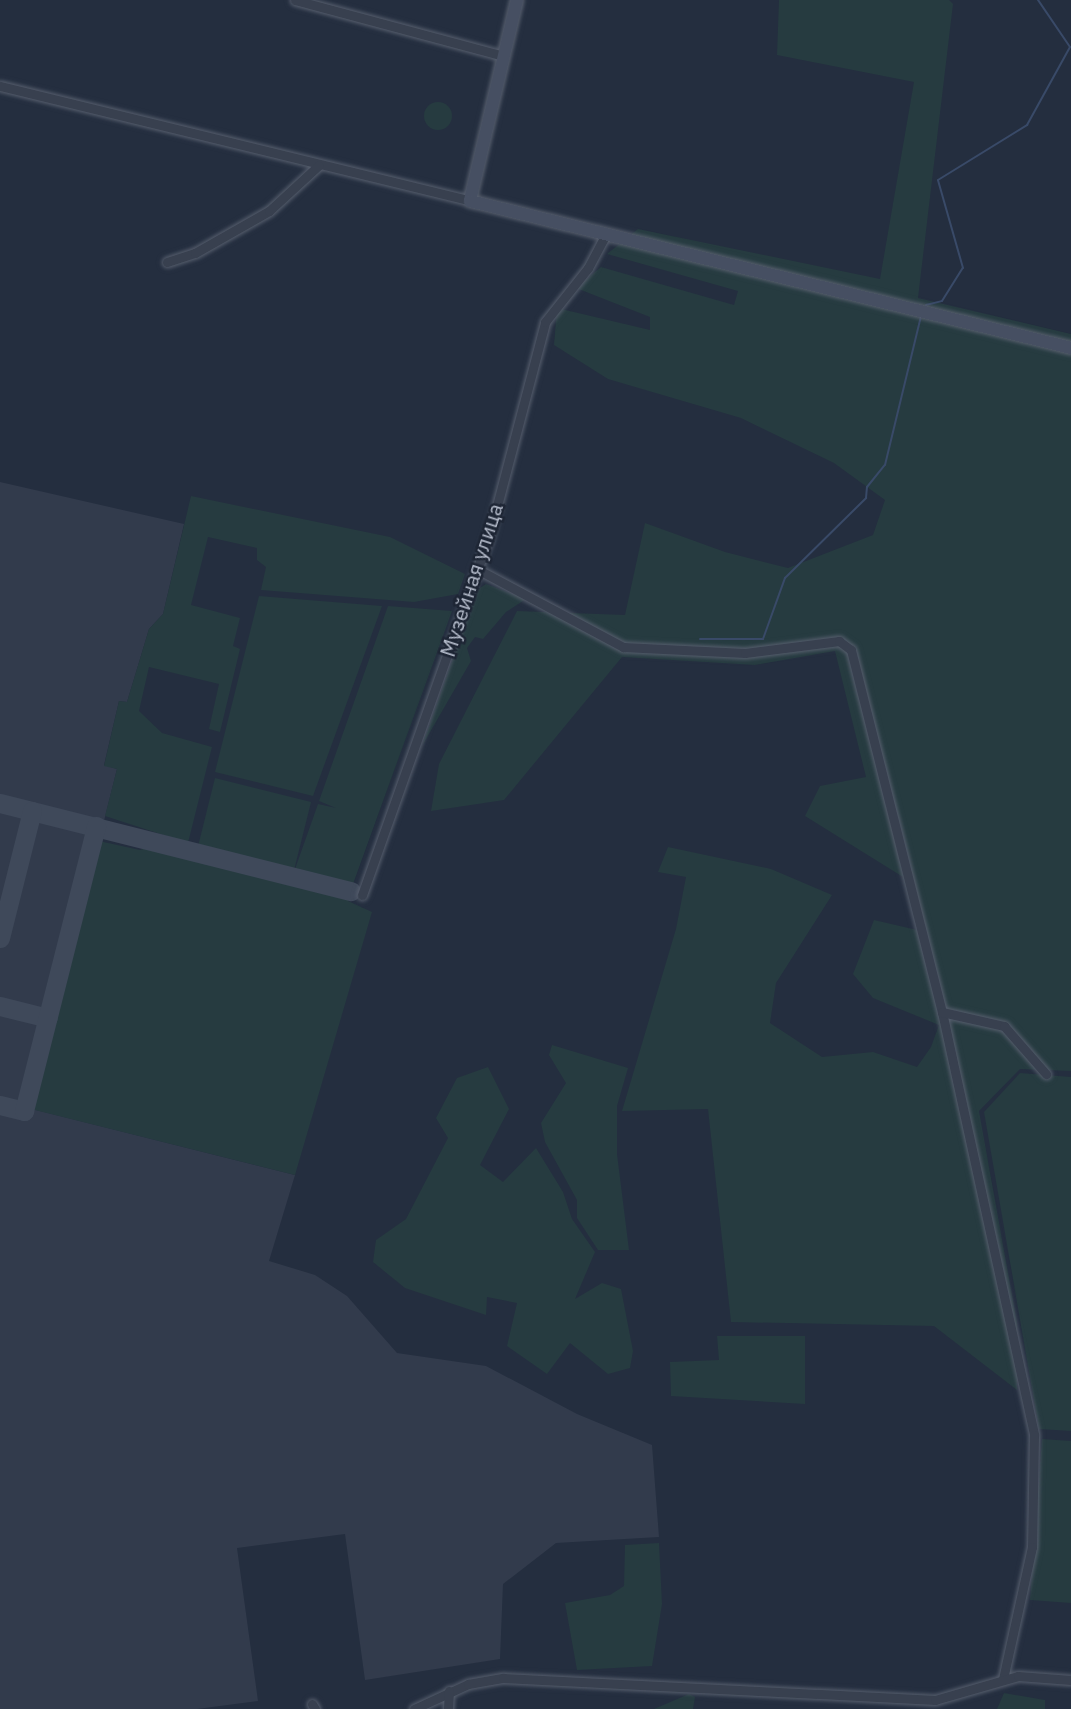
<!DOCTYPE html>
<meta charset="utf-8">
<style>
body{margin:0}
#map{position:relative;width:1071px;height:1709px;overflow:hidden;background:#242e3f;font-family:"IBM Plex Sans",sans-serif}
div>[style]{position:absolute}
.airport>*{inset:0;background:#323b4c}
.green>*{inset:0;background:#263b40;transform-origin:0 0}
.round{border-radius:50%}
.stream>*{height:2px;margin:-1px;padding:0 1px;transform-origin:1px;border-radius:1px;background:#394a68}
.taxiway>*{height:19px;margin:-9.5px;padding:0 9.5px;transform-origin:9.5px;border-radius:9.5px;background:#3f495a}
.roads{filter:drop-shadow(0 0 2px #565e6d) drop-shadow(0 0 2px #565e6d)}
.street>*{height:9px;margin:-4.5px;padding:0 4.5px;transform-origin:4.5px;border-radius:4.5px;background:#38404f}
.secondary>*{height:12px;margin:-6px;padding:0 6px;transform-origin:6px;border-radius:6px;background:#464f62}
span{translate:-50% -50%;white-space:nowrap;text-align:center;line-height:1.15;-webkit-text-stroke:5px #1d2534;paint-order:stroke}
.street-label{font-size:21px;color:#b4bbca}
</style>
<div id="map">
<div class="airport">
<i style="clip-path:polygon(0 482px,184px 524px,163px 614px,149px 629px,127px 702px,119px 701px,104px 765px,117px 769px,32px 1109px,295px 1175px,269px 1261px,315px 1275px,347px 1296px,397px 1353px,486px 1366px,577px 1414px,652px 1445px,659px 1537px,556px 1543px,503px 1584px,500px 1659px,365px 1680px,345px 1534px,237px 1548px,258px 1701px,197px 1709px,0 1709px)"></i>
</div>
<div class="green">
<i style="clip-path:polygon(779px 0,949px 0,953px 4px,918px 298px,1071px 334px,1071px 1071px,1020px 1069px,979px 1111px,1017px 1323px,1017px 1390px,934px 1326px,731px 1322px,708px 1109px,622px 1111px,676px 929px,686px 877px,658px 872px,668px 847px,771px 869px,832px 895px,776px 983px,770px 1023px,822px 1057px,873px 1052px,917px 1067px,931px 1047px,939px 1025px,873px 998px,853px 974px,874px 920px,917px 930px,903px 877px,805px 816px,820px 786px,866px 777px,835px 651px,755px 665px,622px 657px,504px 800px,431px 811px,439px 764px,517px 611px,625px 615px,645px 523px,725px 552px,788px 568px,873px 535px,885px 500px,834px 463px,741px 418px,608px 379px,554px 345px,557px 308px,650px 330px,650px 317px,576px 288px,601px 267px,734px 305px,738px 291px,607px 254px,638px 229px,880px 279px,914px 82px,777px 55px)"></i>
<i class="round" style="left:424px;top:102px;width:28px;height:28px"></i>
<i style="clip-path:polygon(191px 496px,390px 537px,465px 574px,458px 594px,414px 602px,261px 590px,266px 567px,257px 560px,257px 548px,208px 537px,191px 605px,240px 618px,233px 646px,240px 649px,220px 732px,209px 729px,219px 684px,149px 667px,139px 711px,162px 733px,212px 747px,188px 843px,105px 816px,117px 769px,104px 766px,119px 701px,127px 702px,149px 629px,163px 614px)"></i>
<i style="clip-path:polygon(486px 584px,526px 599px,506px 612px,483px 639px,475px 637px,467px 648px,471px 661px,422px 746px,477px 590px)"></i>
<i style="clip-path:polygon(259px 596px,382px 606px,313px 796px,215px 772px)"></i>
<i style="clip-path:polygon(388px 606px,452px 611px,353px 884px,295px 869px,318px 804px,336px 808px,319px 801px)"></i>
<i style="left:215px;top:778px;width:99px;height:70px;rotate:14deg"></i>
<i style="clip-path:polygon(99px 841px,140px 850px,148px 847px,349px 897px,348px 901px,372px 912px,295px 1175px,31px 1109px)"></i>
<i style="clip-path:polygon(552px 1045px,628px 1068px,617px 1106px,617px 1154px,629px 1250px,598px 1250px,577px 1218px,577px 1200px,545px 1142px,541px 1123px,566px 1083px,549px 1055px)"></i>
<i style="clip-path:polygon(488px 1067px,509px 1109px,480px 1165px,503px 1182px,536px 1148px,563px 1192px,572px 1219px,595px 1252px,575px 1299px,602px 1283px,621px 1289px,633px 1351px,630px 1368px,608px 1374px,570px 1343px,547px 1374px,507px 1346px,517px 1303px,487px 1297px,486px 1315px,405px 1288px,373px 1262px,376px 1240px,406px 1219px,448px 1138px,436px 1118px,457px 1078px)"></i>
<i style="clip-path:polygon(1020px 1073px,1071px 1077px,1071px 1431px,1039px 1429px,984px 1112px)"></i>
<i style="clip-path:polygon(717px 1336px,805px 1336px,805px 1404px,671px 1396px,670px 1362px,719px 1360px)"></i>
<i style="clip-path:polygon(1042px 1439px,1071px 1441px,1071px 1603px,1030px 1600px)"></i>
<i style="clip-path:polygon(659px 1543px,662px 1604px,652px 1666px,577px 1670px,565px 1603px,610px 1595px,624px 1586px,625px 1545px)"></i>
<i style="clip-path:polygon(1004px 1693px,1045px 1700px,1045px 1709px,997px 1709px)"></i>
<i style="clip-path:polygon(689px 1694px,695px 1697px,693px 1709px,654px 1709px)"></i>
</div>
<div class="stream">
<i style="left:926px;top:305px;width:16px;rotate:-14deg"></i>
<i style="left:942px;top:301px;width:39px;rotate:-58deg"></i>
<i style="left:963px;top:268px;width:91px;rotate:-105.9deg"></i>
<i style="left:938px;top:180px;width:105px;rotate:-31.7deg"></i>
<i style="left:1027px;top:125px;width:89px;rotate:-61.1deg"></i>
<i style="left:1070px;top:47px;width:57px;rotate:-124.2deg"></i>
<i style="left:700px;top:639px;width:63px"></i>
<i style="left:763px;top:639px;width:65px;rotate:-70.2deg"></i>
<i style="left:785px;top:578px;width:114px;rotate:-44.6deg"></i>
<i style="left:866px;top:498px;width:11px;rotate:-85deg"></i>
<i style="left:867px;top:487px;width:28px;rotate:-51deg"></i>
<i style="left:885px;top:465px;width:153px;rotate:-76.4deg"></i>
</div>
<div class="taxiway">
<i style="left:0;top:803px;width:362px;rotate:14.1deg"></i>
<i style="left:0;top:938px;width:131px;rotate:-75.9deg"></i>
<i style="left:0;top:1006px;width:49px;rotate:14deg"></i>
<i style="left:0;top:1105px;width:25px;rotate:14deg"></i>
<i style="left:24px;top:1111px;width:294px;rotate:-75.8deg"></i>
</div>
<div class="roads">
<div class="street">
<i style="left:295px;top:0;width:216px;rotate:15deg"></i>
<i style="left:0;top:86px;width:484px;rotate:13.7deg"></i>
<i style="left:167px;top:262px;width:29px;rotate:-18deg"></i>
<i style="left:195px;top:253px;width:85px;rotate:-29.6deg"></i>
<i style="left:269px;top:211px;width:67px;rotate:-42.6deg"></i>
<i style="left:477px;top:569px;width:166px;rotate:28.1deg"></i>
<i style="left:623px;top:647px;width:122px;rotate:2.8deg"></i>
<i style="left:745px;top:653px;width:95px;rotate:-7.3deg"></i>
<i style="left:839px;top:641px;width:15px;rotate:37deg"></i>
<i style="left:851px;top:650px;width:373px;rotate:75.9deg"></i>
<i style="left:942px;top:1012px;width:433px;rotate:77.7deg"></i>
<i style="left:1034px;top:1435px;width:112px;rotate:91deg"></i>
<i style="left:1032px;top:1547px;width:135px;rotate:102.4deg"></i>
<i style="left:362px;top:895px;width:377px;rotate:-70.5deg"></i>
<i style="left:488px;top:540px;width:225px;rotate:-75.3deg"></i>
<i style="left:545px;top:322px;width:69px;rotate:-51.5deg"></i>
<i style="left:588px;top:268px;width:36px;rotate:-62deg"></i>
<i style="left:942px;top:1012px;width:64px;rotate:12.7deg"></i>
<i style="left:1004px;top:1026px;width:64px;rotate:48.8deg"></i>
<i style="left:312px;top:1704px;width:6px;rotate:59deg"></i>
<i style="left:414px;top:1709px;width:60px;rotate:-24.8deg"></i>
<i style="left:468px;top:1684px;width:36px;rotate:-10deg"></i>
<i style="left:503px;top:1678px;width:433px;rotate:2.9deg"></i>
<i style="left:935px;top:1700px;width:86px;rotate:-16.1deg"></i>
<i style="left:1018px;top:1676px;width:53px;rotate:4.3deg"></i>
<i style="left:448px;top:1709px;width:18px;rotate:-87deg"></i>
</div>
<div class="secondary">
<i style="left:517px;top:0;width:206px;rotate:103.2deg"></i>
<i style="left:470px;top:201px;width:619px;rotate:13.74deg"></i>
</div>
</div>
<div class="street-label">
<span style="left:471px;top:580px;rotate:-72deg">Музейная улица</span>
</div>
</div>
